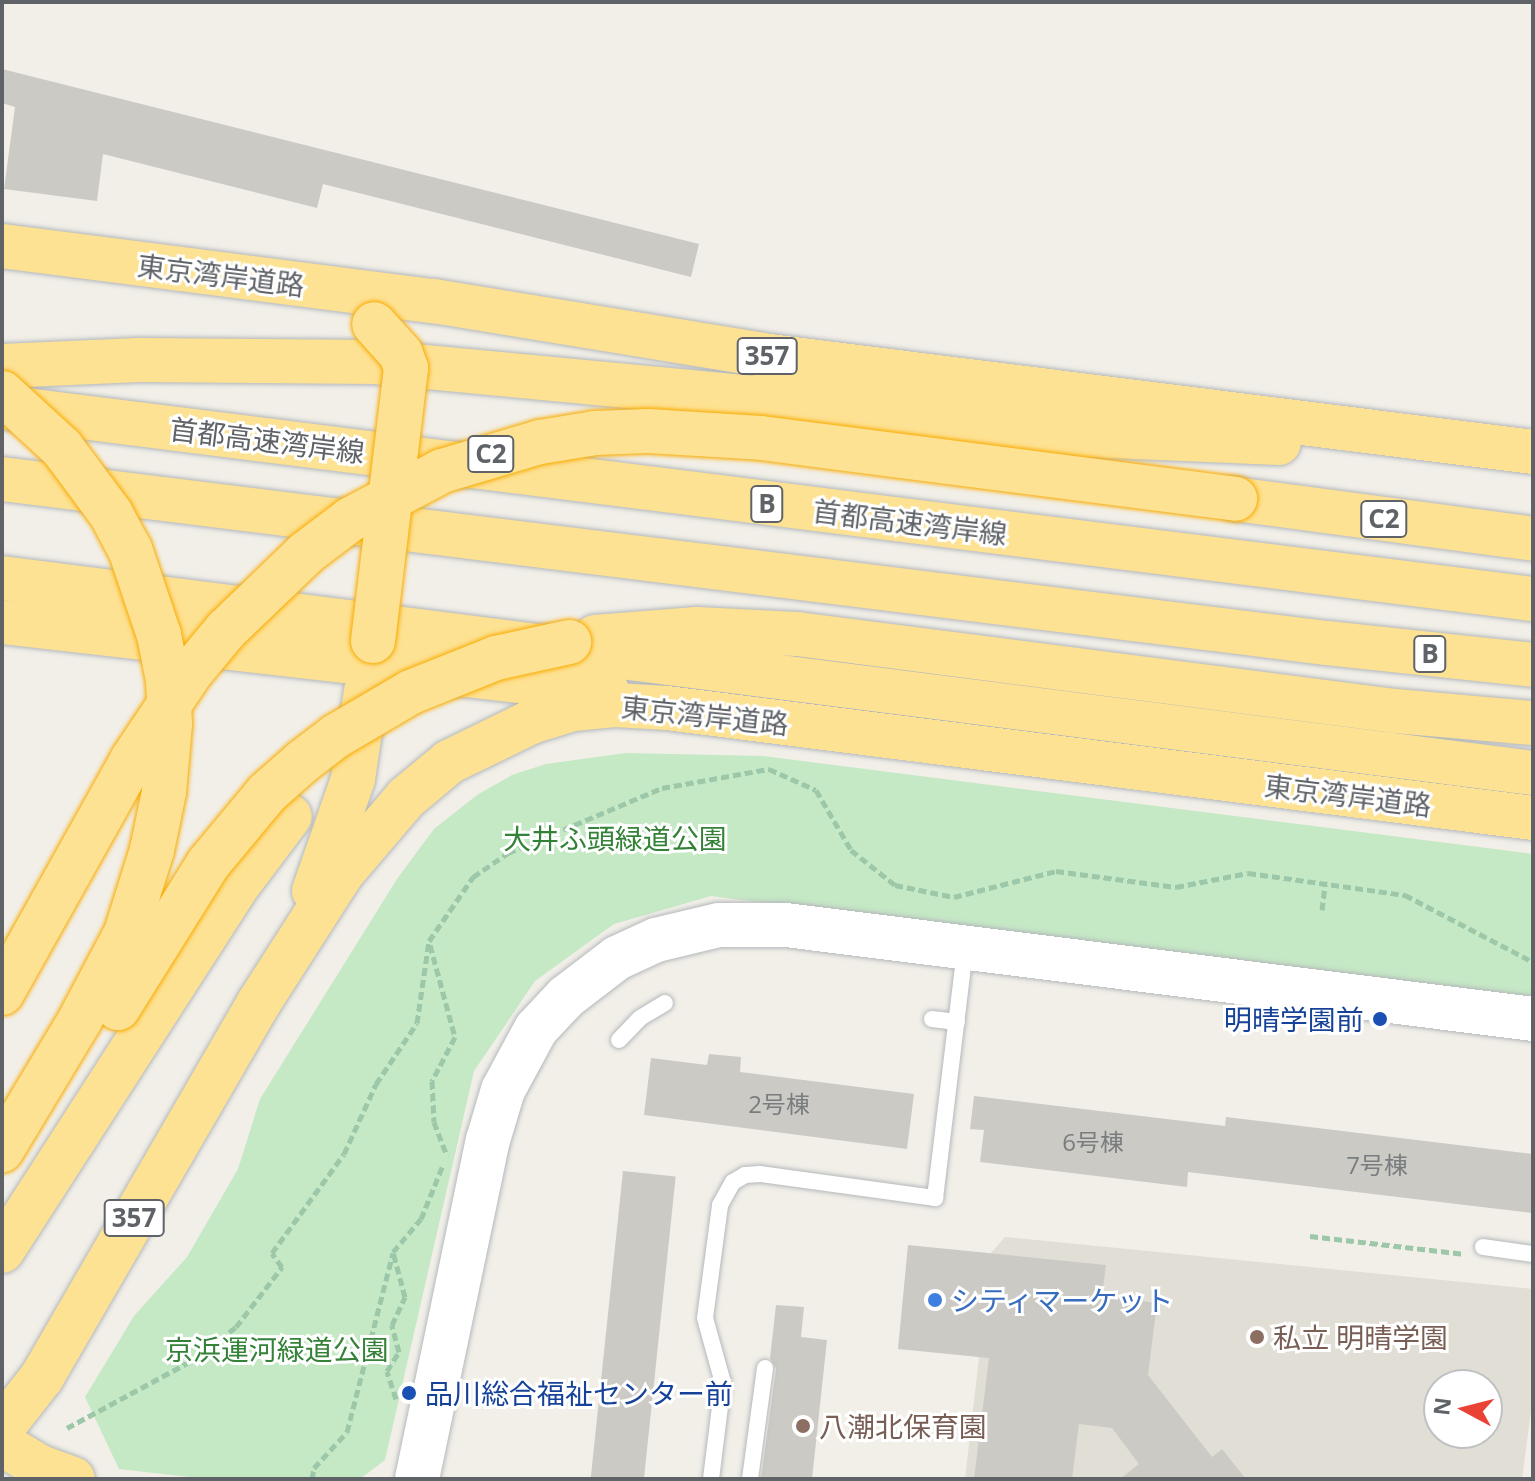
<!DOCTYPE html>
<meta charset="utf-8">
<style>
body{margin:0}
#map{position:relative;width:1535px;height:1481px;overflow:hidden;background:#f1efe8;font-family:"Open Sans","Noto Sans JP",sans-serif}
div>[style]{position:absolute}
.education>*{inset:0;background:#e1ded6}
.green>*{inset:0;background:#c5e8c5}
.building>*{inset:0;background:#cccac5;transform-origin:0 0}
.path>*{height:5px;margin-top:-2.5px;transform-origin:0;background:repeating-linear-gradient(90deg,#9cc7a9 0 8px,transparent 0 12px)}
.roads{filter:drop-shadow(0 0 2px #b5b8bc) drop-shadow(0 0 2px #b5b8bc)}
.lane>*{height:16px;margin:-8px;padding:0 8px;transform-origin:8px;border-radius:8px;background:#fff}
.secondary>*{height:44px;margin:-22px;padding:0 22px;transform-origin:22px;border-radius:22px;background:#fff}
.highway>*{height:44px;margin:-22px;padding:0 22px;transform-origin:22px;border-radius:22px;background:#fde293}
.bridges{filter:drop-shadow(0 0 2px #f9ab00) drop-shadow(0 0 2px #f9ab00)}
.highway-bridge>*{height:44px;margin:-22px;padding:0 22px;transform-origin:22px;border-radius:22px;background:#fde293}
.dots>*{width:22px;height:22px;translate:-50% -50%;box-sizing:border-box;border:4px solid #fff;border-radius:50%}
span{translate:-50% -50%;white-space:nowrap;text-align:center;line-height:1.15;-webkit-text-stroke:6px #fff;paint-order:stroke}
.number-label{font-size:24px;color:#7a7d7f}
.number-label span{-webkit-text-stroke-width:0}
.shield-label span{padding:2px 6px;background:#fff;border:2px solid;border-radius:6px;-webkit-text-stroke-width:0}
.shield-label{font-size:26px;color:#5f6368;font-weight:700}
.street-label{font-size:28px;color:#5f6368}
.park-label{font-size:28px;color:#348238}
.transit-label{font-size:28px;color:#164399}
.right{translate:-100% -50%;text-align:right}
.left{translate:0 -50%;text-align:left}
.shop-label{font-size:28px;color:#366cbe}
.education-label{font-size:28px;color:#785e54}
.frame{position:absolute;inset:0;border:4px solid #5f6368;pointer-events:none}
.north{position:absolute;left:1423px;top:1369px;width:80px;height:80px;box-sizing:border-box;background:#fff;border:2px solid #bfc1c3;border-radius:50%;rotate:277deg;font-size:22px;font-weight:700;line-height:32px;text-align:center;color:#5f6368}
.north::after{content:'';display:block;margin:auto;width:28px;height:36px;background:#ea4335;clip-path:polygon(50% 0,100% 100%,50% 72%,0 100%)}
</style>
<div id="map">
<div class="education">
<i style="clip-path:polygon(evenodd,1005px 1237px,1533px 1289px,1533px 1396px,1522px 1479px,965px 1479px,991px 1253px,1005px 1237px,1439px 1385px,1487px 1385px,1487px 1433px,1439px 1433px,1439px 1385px)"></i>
</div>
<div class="green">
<i style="clip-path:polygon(626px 753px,763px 756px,1533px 854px,1533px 1002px,711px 896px,614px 924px,535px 981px,474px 1071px,385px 1460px,360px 1479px,206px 1479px,119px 1469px,85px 1397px,134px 1316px,187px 1257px,238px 1169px,260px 1099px,397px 879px,434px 829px,477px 795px,512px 775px,546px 764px)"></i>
</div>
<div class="building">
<i style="clip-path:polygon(2px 69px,699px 244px,691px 277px,323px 184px,317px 208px,103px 154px,97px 201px,4px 189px,15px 107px,2px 103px)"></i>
<i style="clip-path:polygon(709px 1054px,741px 1057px,740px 1072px,914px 1094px,907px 1149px,644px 1115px,651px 1058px,707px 1065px)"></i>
<i style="clip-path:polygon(974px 1096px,1225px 1126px,1226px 1117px,1533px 1154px,1533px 1213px,1188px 1172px,1187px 1187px,980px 1162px,984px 1130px,970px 1129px)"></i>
<i style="left:623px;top:1171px;width:53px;height:310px;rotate:6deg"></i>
<i style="clip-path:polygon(908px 1245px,1106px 1265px,1102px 1296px,1157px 1303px,1148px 1375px,1212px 1457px,1222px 1449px,1246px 1479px,1120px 1479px,1139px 1464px,1112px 1428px,1079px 1424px,1072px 1479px,974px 1479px,989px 1358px,898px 1349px)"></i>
<i style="clip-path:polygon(776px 1305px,804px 1307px,801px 1337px,827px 1340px,812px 1479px,761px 1479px,776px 1369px,770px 1358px)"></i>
</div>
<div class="path">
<i style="left:1322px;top:910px;width:26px;rotate:-83deg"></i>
<i style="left:430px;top:945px;width:95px;rotate:74.8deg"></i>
<i style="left:455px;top:1037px;width:50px;rotate:117.6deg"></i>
<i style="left:432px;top:1081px;width:41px;rotate:87.2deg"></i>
<i style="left:434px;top:1122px;width:36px;rotate:69deg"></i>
<i style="left:1310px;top:1236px;width:156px;rotate:6.6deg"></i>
<i style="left:396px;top:1399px;width:29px;rotate:-108deg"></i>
<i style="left:387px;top:1371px;width:22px;rotate:-58deg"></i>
<i style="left:399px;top:1352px;width:28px;rotate:-105deg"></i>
<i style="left:392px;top:1325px;width:31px;rotate:-65deg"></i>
<i style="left:405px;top:1297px;width:47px;rotate:-104.9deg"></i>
<i style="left:393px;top:1252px;width:43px;rotate:-49.7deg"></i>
<i style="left:421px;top:1219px;width:58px;rotate:-67.8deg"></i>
<i style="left:67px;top:1428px;width:141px;rotate:-28.4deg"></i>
<i style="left:191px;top:1361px;width:56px;rotate:-37.1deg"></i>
<i style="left:236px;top:1327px;width:76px;rotate:-52.5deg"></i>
<i style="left:282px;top:1267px;width:17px;rotate:-126deg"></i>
<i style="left:272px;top:1253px;width:122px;rotate:-54deg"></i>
<i style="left:344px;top:1154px;width:77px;rotate:-65.4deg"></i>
<i style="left:376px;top:1084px;width:73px;rotate:-56.1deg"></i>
<i style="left:417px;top:1023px;width:83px;rotate:-81.7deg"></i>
<i style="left:429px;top:941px;width:78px;rotate:-55.5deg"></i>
<i style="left:473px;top:877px;width:42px;rotate:-34.4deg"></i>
<i style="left:508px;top:853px;width:167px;rotate:-22.9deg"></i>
<i style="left:662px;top:788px;width:109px;rotate:-10.1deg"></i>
<i style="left:769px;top:769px;width:51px;rotate:24.1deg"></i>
<i style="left:816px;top:790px;width:69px;rotate:59.7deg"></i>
<i style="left:851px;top:850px;width:56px;rotate:38.5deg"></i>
<i style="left:895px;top:885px;width:60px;rotate:11.5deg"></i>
<i style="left:954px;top:897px;width:105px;rotate:-14.3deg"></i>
<i style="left:1056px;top:871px;width:121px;rotate:7.6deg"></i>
<i style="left:1176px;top:887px;width:73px;rotate:-11deg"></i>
<i style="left:1248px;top:873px;width:159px;rotate:8deg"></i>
<i style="left:1405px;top:895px;width:144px;rotate:27.6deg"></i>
<i style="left:312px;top:1479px;width:11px;rotate:-80deg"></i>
<i style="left:314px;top:1468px;width:49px;rotate:-47.5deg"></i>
<i style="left:347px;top:1432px;width:185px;rotate:-75.6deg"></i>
</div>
<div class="roads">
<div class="lane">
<i style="left:932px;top:1019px;width:25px;rotate:7deg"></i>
<i style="left:619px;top:1040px;width:30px;rotate:-46deg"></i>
<i style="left:640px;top:1018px;width:29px;rotate:-31deg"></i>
<i style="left:1483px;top:1247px;width:50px;rotate:8deg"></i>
<i style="left:711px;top:1479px;width:97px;rotate:-82.9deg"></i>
<i style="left:723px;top:1383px;width:67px;rotate:-105.5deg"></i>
<i style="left:705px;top:1318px;width:114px;rotate:-82.4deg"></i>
<i style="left:720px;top:1205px;width:26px;rotate:-61deg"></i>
<i style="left:733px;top:1182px;width:14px;rotate:-30deg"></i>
<i style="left:745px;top:1175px;width:15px;rotate:-4deg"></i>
<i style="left:760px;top:1174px;width:177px;rotate:7.8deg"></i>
<i style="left:935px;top:1198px;width:251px;rotate:-83.1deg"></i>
<i style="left:750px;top:1479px;width:112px;rotate:-82.3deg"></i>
</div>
<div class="secondary">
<i style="left:417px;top:1479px;width:346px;rotate:-78.2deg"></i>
<i style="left:488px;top:1140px;width:52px;rotate:-73.3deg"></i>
<i style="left:503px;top:1090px;width:69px;rotate:-61.6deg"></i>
<i style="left:536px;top:1029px;width:44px;rotate:-46.8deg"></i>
<i style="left:566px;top:997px;width:64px;rotate:-37.4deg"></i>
<i style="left:617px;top:958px;width:43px;rotate:-24.8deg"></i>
<i style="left:656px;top:940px;width:65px;rotate:-13.4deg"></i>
<i style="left:719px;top:925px;width:67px"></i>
<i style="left:786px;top:925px;width:753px;rotate:7.17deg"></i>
</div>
<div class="highway">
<i style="left:2px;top:246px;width:435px;rotate:7.3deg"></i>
<i style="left:434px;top:301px;width:332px;rotate:9.3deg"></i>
<i style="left:762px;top:355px;width:777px;rotate:7.17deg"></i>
<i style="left:2px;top:366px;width:137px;rotate:-2.5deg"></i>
<i style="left:139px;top:360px;width:234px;rotate:0.5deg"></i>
<i style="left:373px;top:362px;width:432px;rotate:5.4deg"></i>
<i style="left:803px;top:403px;width:286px;rotate:6.4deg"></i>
<i style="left:1087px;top:435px;width:192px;rotate:2.4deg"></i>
<i style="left:2px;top:407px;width:1543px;rotate:7.15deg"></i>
<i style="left:2px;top:479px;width:1335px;rotate:7.06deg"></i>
<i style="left:1327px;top:643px;width:207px;rotate:6.1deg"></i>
<i style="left:1235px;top:499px;width:301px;rotate:7.6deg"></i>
<i style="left:2px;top:578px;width:1543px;rotate:7.26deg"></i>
<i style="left:2px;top:622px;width:609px;rotate:6.51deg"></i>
<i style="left:595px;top:637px;width:102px;rotate:-4.5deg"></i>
<i style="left:697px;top:629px;width:100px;rotate:2.9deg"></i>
<i style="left:797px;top:634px;width:603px;rotate:7.34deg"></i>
<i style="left:1395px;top:711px;width:139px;rotate:5deg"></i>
<i style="left:314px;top:891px;width:119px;rotate:-70.8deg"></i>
<i style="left:353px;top:779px;width:89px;rotate:-81.6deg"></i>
<i style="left:2px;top:1251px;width:431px;rotate:-57.2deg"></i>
<i style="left:235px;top:889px;width:91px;rotate:-53deg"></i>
<i style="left:2px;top:1428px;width:65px;rotate:-51.9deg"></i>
<i style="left:42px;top:1377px;width:431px;rotate:-59.9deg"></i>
<i style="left:258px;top:1004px;width:156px;rotate:-57.3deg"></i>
<i style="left:342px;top:873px;width:99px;rotate:-49.5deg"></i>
<i style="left:406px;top:798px;width:56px;rotate:-39.9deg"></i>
<i style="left:449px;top:762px;width:91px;rotate:-26deg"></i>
<i style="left:531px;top:722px;width:44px;rotate:-17.2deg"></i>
<i style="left:573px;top:709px;width:42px;rotate:-5.4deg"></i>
<i style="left:615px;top:705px;width:52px;rotate:3.3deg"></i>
<i style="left:667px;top:708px;width:873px;rotate:7.24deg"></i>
<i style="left:2px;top:1444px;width:44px;rotate:31.2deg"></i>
<i style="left:40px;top:1467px;width:35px;rotate:20deg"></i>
</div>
</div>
<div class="bridges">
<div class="highway-bridge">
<i style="left:2px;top:393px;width:81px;rotate:42.5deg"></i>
<i style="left:62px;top:448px;width:82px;rotate:53.4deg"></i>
<i style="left:111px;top:514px;width:40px;rotate:62deg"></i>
<i style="left:130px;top:549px;width:91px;rotate:71.4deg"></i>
<i style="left:159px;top:635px;width:46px;rotate:78.7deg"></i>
<i style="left:168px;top:680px;width:44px;rotate:87.4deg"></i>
<i style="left:170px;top:724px;width:68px;rotate:95deg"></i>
<i style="left:164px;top:792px;width:59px;rotate:101.7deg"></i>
<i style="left:152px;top:850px;width:87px;rotate:107.4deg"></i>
<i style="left:126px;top:933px;width:98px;rotate:117.9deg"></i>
<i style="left:80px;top:1020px;width:152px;rotate:121deg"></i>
<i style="left:373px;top:641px;width:275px;rotate:-83.1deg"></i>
<i style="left:406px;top:368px;width:15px;rotate:-110deg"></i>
<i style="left:401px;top:354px;width:40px;rotate:-132deg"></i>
<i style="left:2px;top:993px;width:267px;rotate:-60.8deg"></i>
<i style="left:132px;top:760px;width:106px;rotate:-56.2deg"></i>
<i style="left:191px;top:672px;width:55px;rotate:-50.2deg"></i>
<i style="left:226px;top:630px;width:111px;rotate:-43.9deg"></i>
<i style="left:306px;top:553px;width:56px;rotate:-37.1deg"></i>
<i style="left:351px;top:519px;width:103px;rotate:-27.8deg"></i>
<i style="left:442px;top:471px;width:102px;rotate:-16.5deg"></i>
<i style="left:540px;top:442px;width:56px;rotate:-9.3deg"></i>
<i style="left:595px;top:433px;width:53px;rotate:-2.2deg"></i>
<i style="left:648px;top:431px;width:113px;rotate:3.5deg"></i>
<i style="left:761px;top:438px;width:478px;rotate:7.3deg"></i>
<i style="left:118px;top:1008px;width:170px;rotate:-58deg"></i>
<i style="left:208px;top:864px;width:92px;rotate:-50.3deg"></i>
<i style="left:267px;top:793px;width:47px;rotate:-41.5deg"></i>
<i style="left:302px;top:762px;width:43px;rotate:-37.4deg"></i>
<i style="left:336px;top:736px;width:87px;rotate:-30.4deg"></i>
<i style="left:411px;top:692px;width:92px;rotate:-21.8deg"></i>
<i style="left:496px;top:658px;width:75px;rotate:-12.4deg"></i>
</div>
</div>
<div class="dots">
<i style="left:1380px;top:1019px;background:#1a4fb4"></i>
<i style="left:935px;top:1300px;background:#3f7fe0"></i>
<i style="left:1257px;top:1337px;background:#8d6e63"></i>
<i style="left:409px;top:1393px;background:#1a4fb4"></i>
<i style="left:803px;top:1426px;background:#8d6e63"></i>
</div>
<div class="number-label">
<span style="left:779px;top:1104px">2号棟</span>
<span style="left:1093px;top:1142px">6号棟</span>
<span style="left:1377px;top:1165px">7号棟</span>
</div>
<div class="shield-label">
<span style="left:767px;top:356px">357</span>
<span style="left:491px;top:454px">C2</span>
<span style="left:767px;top:504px">B</span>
<span style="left:1384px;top:519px">C2</span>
<span style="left:1430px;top:654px">B</span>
<span style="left:134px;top:1218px">357</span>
</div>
<div class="street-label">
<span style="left:221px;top:275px;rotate:7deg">東京湾岸道路</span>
<span style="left:267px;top:440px;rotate:7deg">首都高速湾岸線</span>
<span style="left:910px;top:522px;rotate:7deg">首都高速湾岸線</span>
<span style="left:705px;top:715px;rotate:6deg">東京湾岸道路</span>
<span style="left:1348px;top:795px;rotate:7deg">東京湾岸道路</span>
</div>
<div class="park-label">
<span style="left:615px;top:838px">大井ふ頭緑道公園</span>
<span style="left:277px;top:1349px">京浜運河緑道公園</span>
</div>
<div class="transit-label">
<span class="right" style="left:1364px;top:1019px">明晴学園前</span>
<span class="left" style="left:425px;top:1393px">品川総合福祉センター前</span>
</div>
<div class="shop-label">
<span class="left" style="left:951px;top:1300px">シティマーケット</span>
</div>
<div class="education-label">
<span class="left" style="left:1273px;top:1337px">私立 明晴学園</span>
<span class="left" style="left:819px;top:1426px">八潮北保育園</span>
</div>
<div class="frame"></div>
<div class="north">N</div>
</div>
